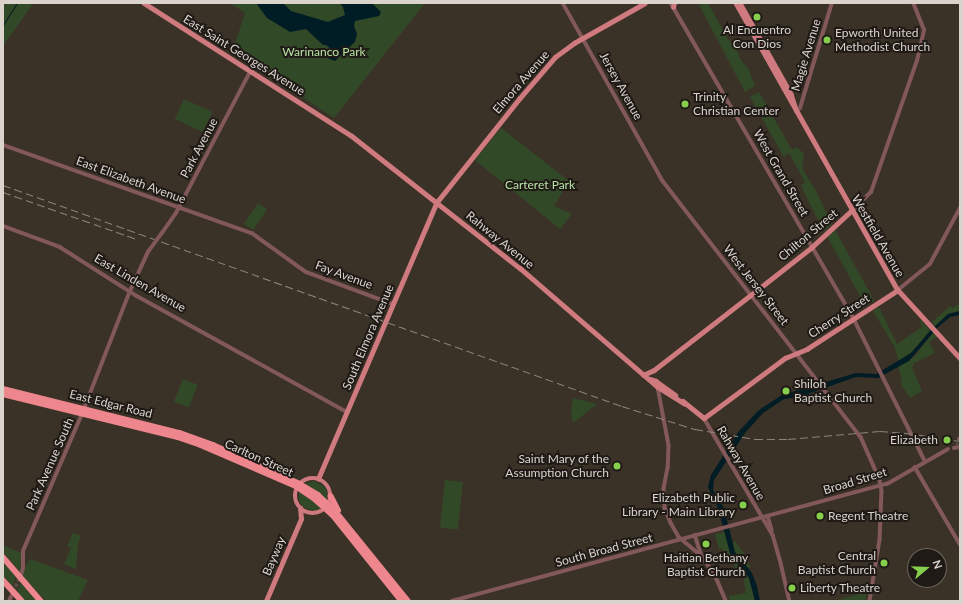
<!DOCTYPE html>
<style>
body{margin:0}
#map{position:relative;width:963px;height:604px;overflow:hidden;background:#3b3227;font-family:Lato,sans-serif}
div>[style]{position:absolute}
.green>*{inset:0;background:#324927;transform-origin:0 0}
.water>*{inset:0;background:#001c25}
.stream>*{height:1px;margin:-0.5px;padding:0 0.5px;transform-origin:0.5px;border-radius:0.5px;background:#001c25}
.minor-tunnel>*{height:3.5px;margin-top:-1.75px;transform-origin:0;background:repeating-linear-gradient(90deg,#534a40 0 3.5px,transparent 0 5.5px)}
.minor>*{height:3.5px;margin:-1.75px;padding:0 1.75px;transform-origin:1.75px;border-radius:1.75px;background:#83585a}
.major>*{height:4.5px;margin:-2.25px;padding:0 2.25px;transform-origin:2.25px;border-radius:2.25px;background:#cf7a7e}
.major>.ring{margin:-2.25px;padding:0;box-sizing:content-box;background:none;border:4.5px solid #cf7a7e;border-radius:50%}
.highway>*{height:5.5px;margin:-2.75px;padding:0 2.75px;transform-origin:2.75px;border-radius:2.75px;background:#ed868d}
.rail>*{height:1px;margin-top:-0.5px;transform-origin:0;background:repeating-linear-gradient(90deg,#8a837a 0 8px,transparent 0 12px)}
.minor-bridge>*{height:3.5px;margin:-1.75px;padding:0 1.75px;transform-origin:1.75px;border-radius:1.75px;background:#83585a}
.dots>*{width:11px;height:11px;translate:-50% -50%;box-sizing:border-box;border:2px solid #1f1a16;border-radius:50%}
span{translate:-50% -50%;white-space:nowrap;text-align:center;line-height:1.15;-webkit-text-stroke:4px #1f1a16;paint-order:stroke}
.poi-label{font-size:12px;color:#dad4cd}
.left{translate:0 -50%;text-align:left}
.right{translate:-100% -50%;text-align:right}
.park-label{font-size:12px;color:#b8e3a4}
.street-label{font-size:12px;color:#dad4cd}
.frame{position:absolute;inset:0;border:4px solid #dad4cd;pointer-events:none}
.north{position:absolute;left:907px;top:548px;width:40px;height:40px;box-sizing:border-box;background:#1f1a16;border:1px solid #6a645f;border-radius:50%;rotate:71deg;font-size:11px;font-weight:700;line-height:16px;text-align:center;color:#dad4cd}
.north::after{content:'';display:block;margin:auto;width:14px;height:18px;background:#85cf4c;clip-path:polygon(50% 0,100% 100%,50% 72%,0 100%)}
</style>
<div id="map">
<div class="green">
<i style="clip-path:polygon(3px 3px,33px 4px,3px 46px)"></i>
<i style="clip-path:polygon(230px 3px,425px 3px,334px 118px,257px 67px,232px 53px,245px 13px)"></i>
<i style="clip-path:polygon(698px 3px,708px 3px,728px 39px,736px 48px,740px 59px,748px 68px,755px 86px,745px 92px)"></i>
<i style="clip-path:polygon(759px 92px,792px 150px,797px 147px,804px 154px,802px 168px,816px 191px,832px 224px,824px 232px,801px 186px,805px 182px,789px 153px,784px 157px,750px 97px)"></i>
<i style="left:184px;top:99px;width:31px;height:22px;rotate:25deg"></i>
<i style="clip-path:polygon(501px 128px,569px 181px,554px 206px,572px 214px,560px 229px,475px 160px)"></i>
<i style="left:258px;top:203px;width:11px;height:25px;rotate:34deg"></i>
<i style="left:835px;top:230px;width:81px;height:10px;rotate:61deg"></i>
<i style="clip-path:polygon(958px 304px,960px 306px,960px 311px,948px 314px,935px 326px,932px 322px,950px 306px,953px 308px)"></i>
<i style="clip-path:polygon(879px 307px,897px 344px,922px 327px,919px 321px,921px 320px,930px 331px,911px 353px,899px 361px,894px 346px,873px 311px)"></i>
<i style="clip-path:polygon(933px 333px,937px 337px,929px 342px,935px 353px,914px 363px,912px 368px,922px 391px,910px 398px,900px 383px,902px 380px,898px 367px,915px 356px)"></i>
<i style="left:183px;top:379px;width:16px;height:24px;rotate:22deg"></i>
<i style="clip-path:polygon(573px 398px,597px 404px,573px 423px,571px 412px)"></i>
<i style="left:445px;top:480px;width:18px;height:48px;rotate:6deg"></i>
<i style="clip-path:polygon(314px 481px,325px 487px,327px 493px,327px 500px,305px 484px)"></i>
<i style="clip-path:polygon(299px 491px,303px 493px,323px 508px,314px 511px,304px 508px,299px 501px)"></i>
<i style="clip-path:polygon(725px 532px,730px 553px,749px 578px,755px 601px,730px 601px,729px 596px,746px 593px,743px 576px,739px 576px,733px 562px,730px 562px,721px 548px,719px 549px,715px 534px)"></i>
<i style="clip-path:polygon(73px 533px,81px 536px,78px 544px,76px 569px,64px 564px,71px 548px,67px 546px)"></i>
<i style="clip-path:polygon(735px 541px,746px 556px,750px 567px,748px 569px,735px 552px,733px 542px)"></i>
<i style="clip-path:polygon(3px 545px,22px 553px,20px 572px,3px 552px)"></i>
<i style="clip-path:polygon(30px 559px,88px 580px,78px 601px,46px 601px,21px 575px)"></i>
<i style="clip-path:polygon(3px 561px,16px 577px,12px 586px,3px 575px)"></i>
<i style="clip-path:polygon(21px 582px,38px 601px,25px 601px,17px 592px)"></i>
<i style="clip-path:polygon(863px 593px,867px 595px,865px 601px,834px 601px)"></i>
</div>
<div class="water">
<i style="clip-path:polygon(256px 3px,283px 3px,291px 11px,328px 22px,345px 15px,343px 7px,340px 3px,372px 3px,381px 12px,379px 16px,355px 21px,354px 26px,357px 34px,355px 42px,335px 61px,327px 58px,326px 56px,331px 49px,326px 45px,323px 45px,306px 29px,290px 32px,267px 18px)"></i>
<i style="clip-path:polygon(960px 311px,960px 315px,950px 317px,937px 328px,909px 361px,878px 378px,856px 377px,799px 397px,784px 399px,763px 413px,745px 433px,714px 480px,713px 490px,724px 508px,735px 552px,752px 573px,757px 586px,760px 601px,755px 601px,749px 578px,730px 553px,718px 508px,708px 487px,711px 475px,739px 431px,759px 410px,782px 395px,856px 373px,876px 374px,911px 353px,930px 331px,948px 314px)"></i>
</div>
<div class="stream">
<i style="left:3px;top:25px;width:26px;rotate:-58deg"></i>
</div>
<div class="minor-tunnel">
<i style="left:957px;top:446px;width:7px;rotate:-74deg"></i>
<i style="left:13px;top:592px;width:17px;rotate:-66deg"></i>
</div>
<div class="minor">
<i style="left:563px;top:3px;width:204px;rotate:60.7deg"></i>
<i style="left:663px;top:181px;width:324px;rotate:52.3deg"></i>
<i style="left:861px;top:437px;width:47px;rotate:66.2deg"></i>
<i style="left:880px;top:480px;width:11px;rotate:80deg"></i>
<i style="left:882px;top:491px;width:49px;rotate:92.3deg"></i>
<i style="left:880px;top:540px;width:62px;rotate:99.3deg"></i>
<i style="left:671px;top:3px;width:365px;rotate:59.9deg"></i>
<i style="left:854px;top:319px;width:159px;rotate:63.4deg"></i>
<i style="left:796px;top:112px;width:6px;rotate:-45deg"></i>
<i style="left:800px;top:108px;width:110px;rotate:-73.1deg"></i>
<i style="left:3px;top:145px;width:264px;rotate:19.5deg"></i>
<i style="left:252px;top:233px;width:67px;rotate:35.8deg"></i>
<i style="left:306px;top:272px;width:93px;rotate:20.2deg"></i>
<i style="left:852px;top:211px;width:27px;rotate:-45deg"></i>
<i style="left:871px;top:192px;width:139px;rotate:-70.7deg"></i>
<i style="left:917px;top:61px;width:32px;rotate:-77deg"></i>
<i style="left:924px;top:30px;width:29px;rotate:-112deg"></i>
<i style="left:3px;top:226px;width:61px;rotate:20.2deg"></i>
<i style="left:60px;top:247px;width:91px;rotate:32.5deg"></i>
<i style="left:137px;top:296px;width:240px;rotate:28.9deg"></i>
<i style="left:162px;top:233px;width:24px;rotate:-55deg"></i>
<i style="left:176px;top:213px;width:161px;rotate:-62.3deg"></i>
<i style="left:898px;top:290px;width:41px;rotate:-39.1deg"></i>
<i style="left:930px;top:264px;width:64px;rotate:-61.8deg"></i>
<i style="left:658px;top:387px;width:59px;rotate:79.3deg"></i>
<i style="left:669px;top:445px;width:23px;rotate:92deg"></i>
<i style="left:668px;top:468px;width:20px;rotate:101deg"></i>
<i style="left:664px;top:488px;width:20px;rotate:87deg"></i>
<i style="left:665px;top:508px;width:16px;rotate:68deg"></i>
<i style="left:671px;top:523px;width:16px;rotate:60deg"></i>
<i style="left:679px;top:537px;width:30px;rotate:40deg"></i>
<i style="left:704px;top:418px;width:136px;rotate:59.5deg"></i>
<i style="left:773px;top:535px;width:29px;rotate:74deg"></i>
<i style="left:781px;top:563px;width:39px;rotate:77deg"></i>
<i style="left:959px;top:439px;width:1px;rotate:-45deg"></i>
<i style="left:954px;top:448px;width:6px;rotate:-9deg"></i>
<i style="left:915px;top:467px;width:89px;rotate:59.7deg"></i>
<i style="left:768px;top:516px;width:15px;rotate:74deg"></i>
<i style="left:695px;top:535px;width:22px;rotate:72deg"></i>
<i style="left:702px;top:556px;width:25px;rotate:56deg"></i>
<i style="left:716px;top:577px;width:26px;rotate:67deg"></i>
<i style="left:21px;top:575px;width:7px;rotate:-74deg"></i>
<i style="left:23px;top:568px;width:17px;rotate:-90deg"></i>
<i style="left:23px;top:551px;width:149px;rotate:-66.7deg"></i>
<i style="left:82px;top:414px;width:132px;rotate:-68.7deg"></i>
<i style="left:130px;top:291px;width:43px;rotate:-65.2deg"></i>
<i style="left:9px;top:601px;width:7px;rotate:-63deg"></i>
<i style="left:452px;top:601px;width:450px;rotate:-15.1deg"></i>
<i style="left:887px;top:484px;width:70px;rotate:-29.8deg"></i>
</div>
<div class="major">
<i style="left:144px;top:3px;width:247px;rotate:32.6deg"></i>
<i style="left:352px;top:136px;width:214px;rotate:38.2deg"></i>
<i style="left:520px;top:268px;width:182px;rotate:40.8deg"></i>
<i style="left:658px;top:387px;width:31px;rotate:32deg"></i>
<i style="left:736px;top:3px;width:330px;rotate:60.6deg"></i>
<i style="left:898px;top:290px;width:92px;rotate:47.6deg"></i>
<i style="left:740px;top:3px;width:104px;rotate:60.7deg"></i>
<i style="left:791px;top:94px;width:13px;rotate:72deg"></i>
<i style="left:673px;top:7px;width:4px;rotate:-76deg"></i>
<i style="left:643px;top:375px;width:12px;rotate:-24deg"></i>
<i style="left:654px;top:370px;width:142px;rotate:-37.8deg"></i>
<i style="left:766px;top:283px;width:58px;rotate:-38deg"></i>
<i style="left:812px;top:247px;width:53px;rotate:-42.7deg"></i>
<i style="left:650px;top:379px;width:6px;rotate:18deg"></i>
<i style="left:656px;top:381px;width:24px;rotate:36deg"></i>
<i style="left:683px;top:401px;width:27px;rotate:39deg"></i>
<i style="left:704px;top:418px;width:101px;rotate:-36.5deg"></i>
<i style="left:785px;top:358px;width:24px;rotate:-22deg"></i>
<i style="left:807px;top:349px;width:108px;rotate:-33deg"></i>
<i class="ring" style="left:295px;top:478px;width:31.5px;height:31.5px"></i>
<i style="left:318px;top:479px;width:301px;rotate:-66.8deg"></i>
<i style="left:437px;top:202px;width:132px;rotate:-51.5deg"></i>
<i style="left:519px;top:99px;width:55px;rotate:-49.4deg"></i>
<i style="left:555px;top:57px;width:24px;rotate:-36deg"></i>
<i style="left:574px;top:43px;width:81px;rotate:-29.4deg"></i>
<i style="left:266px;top:601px;width:89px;rotate:-66.9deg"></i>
<i style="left:301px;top:519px;width:11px;rotate:-95deg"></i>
</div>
<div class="highway">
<i style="left:3px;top:389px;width:182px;rotate:14deg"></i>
<i style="left:180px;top:433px;width:35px;rotate:20deg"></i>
<i style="left:213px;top:445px;width:95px;rotate:24.1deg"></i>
<i style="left:300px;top:484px;width:21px;rotate:31deg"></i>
<i style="left:318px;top:495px;width:25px;rotate:43deg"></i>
<i style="left:336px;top:512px;width:114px;rotate:51deg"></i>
<i style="left:3px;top:394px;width:180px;rotate:13.8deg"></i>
<i style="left:178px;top:437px;width:24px;rotate:19deg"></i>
<i style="left:201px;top:445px;width:103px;rotate:23.3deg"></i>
<i style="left:296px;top:486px;width:22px;rotate:34deg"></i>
<i style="left:314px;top:498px;width:25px;rotate:42deg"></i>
<i style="left:333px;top:515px;width:110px;rotate:51.3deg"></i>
<i style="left:331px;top:496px;width:16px;rotate:63deg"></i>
<i style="left:3px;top:557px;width:58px;rotate:49.2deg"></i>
<i style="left:3px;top:580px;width:28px;rotate:48deg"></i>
</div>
<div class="rail">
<i style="left:3px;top:185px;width:657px;rotate:19.65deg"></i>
<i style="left:622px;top:406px;width:77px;rotate:17.5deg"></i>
<i style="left:695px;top:429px;width:61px;rotate:9.5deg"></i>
<i style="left:755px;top:439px;width:33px"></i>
<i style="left:788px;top:439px;width:92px;rotate:-5deg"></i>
<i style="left:880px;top:431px;width:27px;rotate:4deg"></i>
<i style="left:907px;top:433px;width:54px;rotate:8.6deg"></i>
<i style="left:3px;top:192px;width:144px;rotate:19.4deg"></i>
</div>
<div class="minor-bridge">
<i style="left:148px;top:252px;width:24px;rotate:-54deg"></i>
</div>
<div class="dots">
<i style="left:757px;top:17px;background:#85cf4c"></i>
<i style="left:827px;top:40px;background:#85cf4c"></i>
<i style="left:685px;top:104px;background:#85cf4c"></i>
<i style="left:786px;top:391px;background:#85cf4c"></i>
<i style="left:947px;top:440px;background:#85cf4c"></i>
<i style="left:617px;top:466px;background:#85cf4c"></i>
<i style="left:743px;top:505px;background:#85cf4c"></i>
<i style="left:820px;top:516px;background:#85cf4c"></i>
<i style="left:706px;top:544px;background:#85cf4c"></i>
<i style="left:884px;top:563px;background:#85cf4c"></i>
<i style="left:792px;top:588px;background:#85cf4c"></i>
</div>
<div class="poi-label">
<span style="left:757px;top:37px">Al Encuentro<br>Con Dios</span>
<span class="left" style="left:835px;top:40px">Epworth United<br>Methodist Church</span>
<span class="left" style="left:693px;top:104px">Trinity<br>Christian Center</span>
<span class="left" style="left:794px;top:391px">Shiloh<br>Baptist Church</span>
<span class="right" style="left:938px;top:440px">Elizabeth</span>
<span class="right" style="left:609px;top:466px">Saint Mary of the<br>Assumption Church</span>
<span class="right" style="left:735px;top:505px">Elizabeth Public<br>Library - Main Library</span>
<span class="left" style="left:828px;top:516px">Regent Theatre</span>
<span class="right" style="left:876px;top:563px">Central<br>Baptist Church</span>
<span style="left:706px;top:565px">Haitian Bethany<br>Baptist Church</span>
<span class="left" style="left:800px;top:588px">Liberty Theatre</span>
</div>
<div class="park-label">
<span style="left:324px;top:52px">Warinanco Park</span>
<span style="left:540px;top:185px">Carteret Park</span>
</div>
<div class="street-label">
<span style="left:244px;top:55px;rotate:32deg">East Saint Georges Avenue</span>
<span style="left:806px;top:55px;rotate:-73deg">Magie Avenue</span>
<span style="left:521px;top:82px;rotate:-49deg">Elmora Avenue</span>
<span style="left:621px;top:86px;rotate:61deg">Jersey Avenue</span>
<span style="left:199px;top:148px;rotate:-62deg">Park Avenue</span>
<span style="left:781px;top:173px;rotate:60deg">West Grand Street</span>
<span style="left:131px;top:180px;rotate:20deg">East Elizabeth Avenue</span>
<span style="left:808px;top:235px;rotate:-40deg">Chilton Street</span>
<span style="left:878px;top:236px;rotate:60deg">Westfield Avenue</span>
<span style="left:500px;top:240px;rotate:39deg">Rahway Avenue</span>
<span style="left:344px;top:275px;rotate:20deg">Fay Avenue</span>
<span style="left:140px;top:283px;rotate:30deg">East Linden Avenue</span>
<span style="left:756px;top:285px;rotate:52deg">West Jersey Street</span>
<span style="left:839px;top:316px;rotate:-33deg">Cherry Street</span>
<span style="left:368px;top:337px;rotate:-67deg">South Elmora Avenue</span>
<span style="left:111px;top:404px;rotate:14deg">East Edgar Road</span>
<span style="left:259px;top:458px;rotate:24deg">Carlton Street</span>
<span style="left:741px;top:463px;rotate:60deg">Rahway Avenue</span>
<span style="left:50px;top:464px;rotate:-66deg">Park Avenue South</span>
<span style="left:855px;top:481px;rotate:-17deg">Broad Street</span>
<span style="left:604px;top:550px;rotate:-15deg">South Broad Street</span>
<span style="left:274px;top:556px;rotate:-67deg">Bayway</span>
</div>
<div class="frame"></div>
<div class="north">N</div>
</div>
